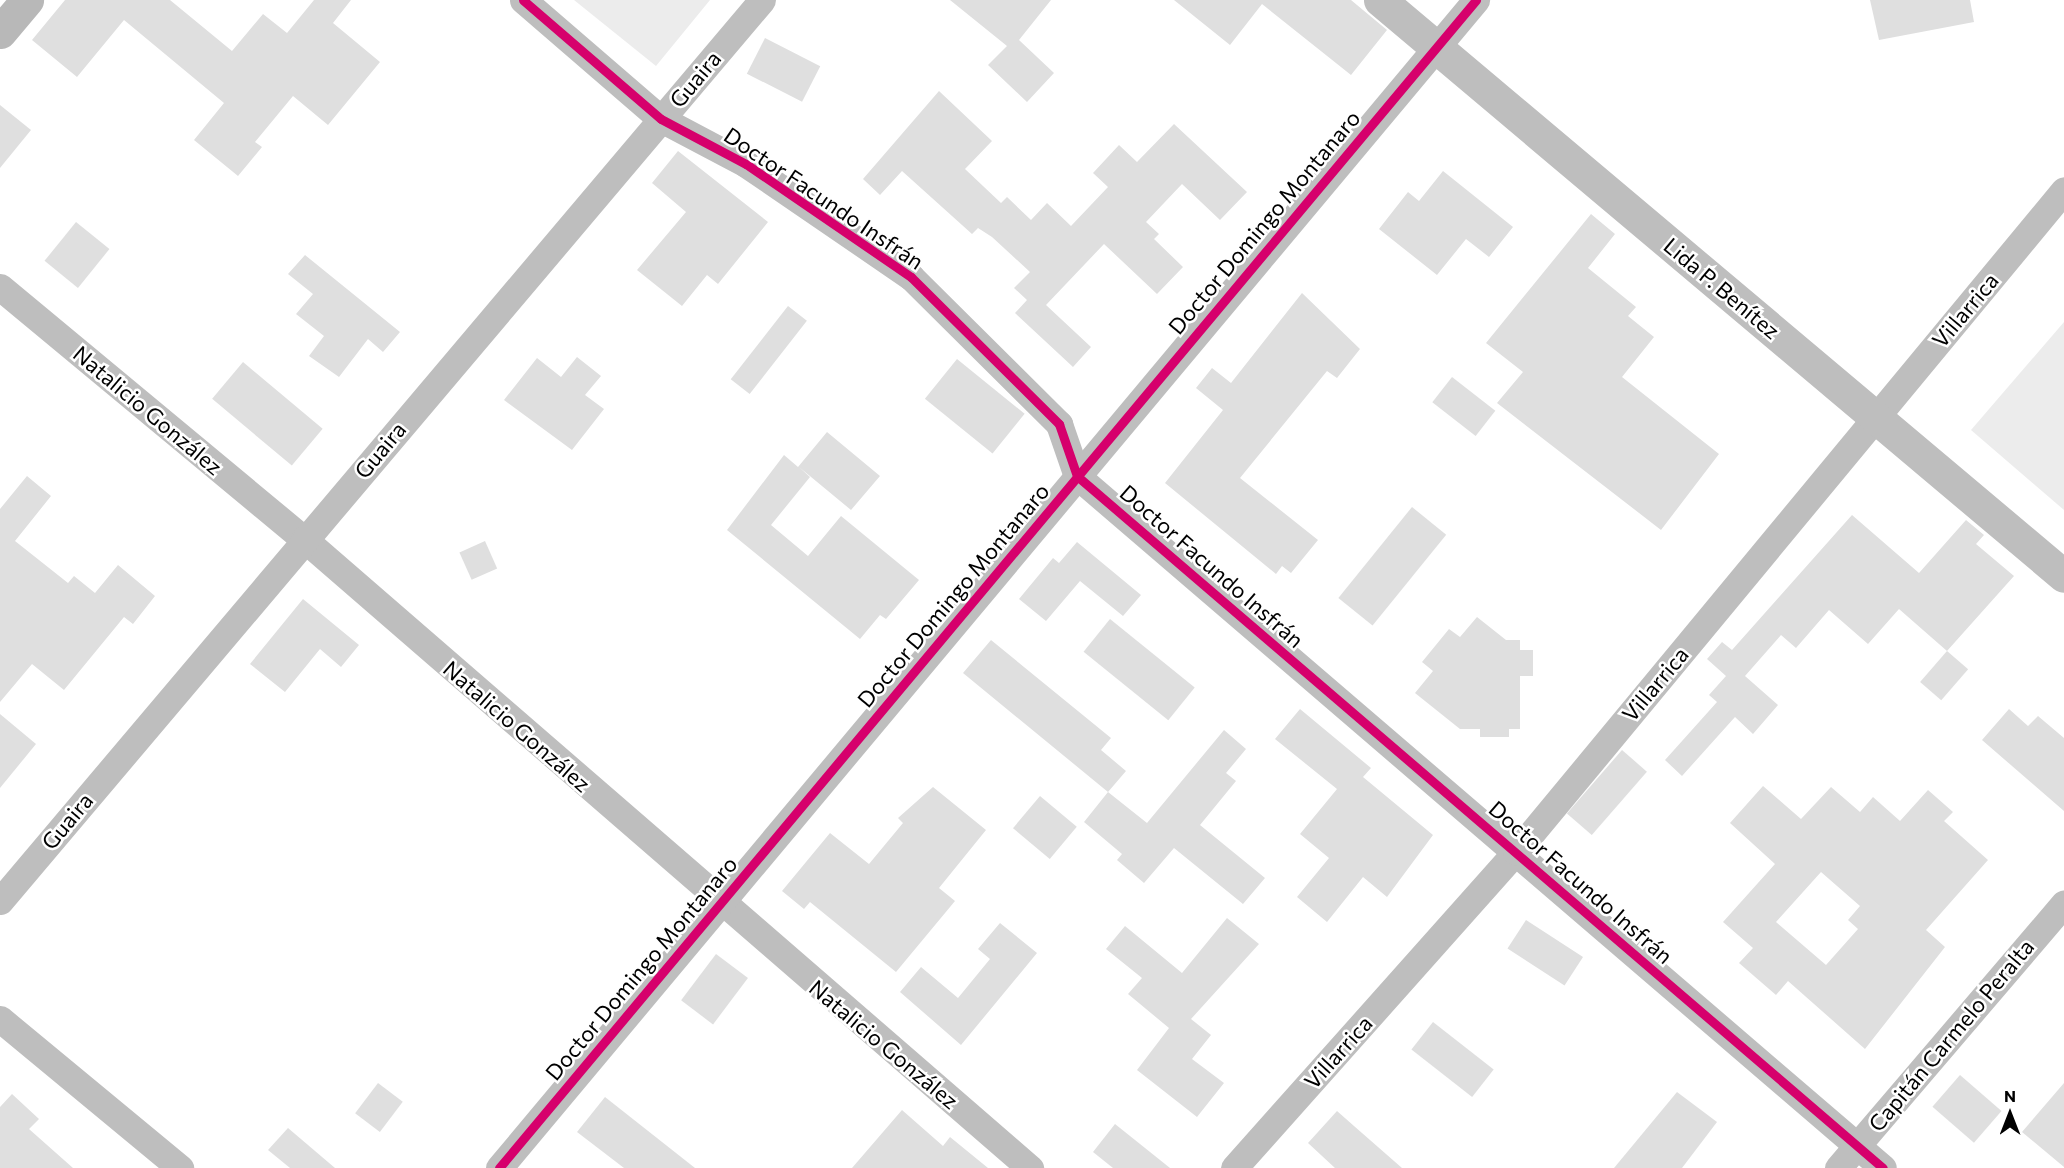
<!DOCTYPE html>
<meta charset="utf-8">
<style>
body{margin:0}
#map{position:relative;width:2064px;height:1168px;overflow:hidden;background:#fff;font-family:Commissioner,sans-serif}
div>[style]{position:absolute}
.green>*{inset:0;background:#ececec}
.building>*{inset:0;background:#dfdfdf;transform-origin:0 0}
.minor>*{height:27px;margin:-13.5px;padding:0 13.5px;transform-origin:13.5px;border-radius:13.5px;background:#bebebe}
.tertiary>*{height:33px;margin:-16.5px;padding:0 16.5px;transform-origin:16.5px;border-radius:16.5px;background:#bebebe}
.secondary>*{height:33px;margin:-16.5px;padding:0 16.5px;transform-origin:16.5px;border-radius:16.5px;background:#b8b8b8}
.cycleway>*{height:9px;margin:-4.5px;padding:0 4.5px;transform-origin:4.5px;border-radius:4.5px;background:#d6006c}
span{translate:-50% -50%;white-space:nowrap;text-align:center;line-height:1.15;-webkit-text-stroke:5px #fff;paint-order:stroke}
.street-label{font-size:22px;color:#000}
.north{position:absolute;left:1980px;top:1084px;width:60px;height:60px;-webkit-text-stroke:4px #fff;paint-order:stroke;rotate:0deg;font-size:16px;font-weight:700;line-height:24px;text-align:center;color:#000}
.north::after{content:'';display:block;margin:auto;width:21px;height:27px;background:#000;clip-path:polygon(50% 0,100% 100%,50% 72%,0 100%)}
</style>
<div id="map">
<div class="green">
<i style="clip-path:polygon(574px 0,710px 0,656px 66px)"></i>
<i style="clip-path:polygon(2064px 322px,2064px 510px,1971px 430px)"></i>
</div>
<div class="building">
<i style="clip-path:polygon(65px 0,170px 0,232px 51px,263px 14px,287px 33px,314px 0,351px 0,333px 23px,380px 62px,328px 125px,293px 96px,255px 142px,262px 147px,238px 176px,194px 140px,224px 103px,124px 20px,77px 77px,32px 40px)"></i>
<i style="clip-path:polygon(950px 0,1051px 0,1019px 40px,1054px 73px,1027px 102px,988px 65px,1007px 46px)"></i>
<i style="clip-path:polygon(1174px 0,1351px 0,1387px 30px,1351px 75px,1262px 4px,1230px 45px)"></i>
<i style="clip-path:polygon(1870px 0,1970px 0,1974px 22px,1879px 40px)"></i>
<i style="left:765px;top:38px;width:62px;height:40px;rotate:27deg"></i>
<i style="clip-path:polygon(939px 91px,992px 141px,965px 169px,1001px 203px,1007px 197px,1031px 220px,1047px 203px,1071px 226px,1108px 187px,1093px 173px,1119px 145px,1137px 162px,1174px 124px,1247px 192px,1220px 220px,1182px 184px,1146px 222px,1159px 234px,1154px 239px,1183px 267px,1157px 294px,1104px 244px,1046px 305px,1091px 347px,1073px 367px,1015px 313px,1027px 300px,1014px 288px,1030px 272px,992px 237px,978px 228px,972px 234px,902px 171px,880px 195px,863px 179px)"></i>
<i style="clip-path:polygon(0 105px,31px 130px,0 168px)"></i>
<i style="clip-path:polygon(678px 151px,768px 222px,718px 284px,707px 275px,682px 306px,637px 270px,686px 212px,652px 183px)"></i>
<i style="clip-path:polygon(1443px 171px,1513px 227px,1489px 257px,1466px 239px,1437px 275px,1379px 229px,1408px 192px,1419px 201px)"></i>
<i style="clip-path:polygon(1591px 214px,1615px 234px,1588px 268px,1636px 307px,1628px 316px,1654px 337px,1622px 377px,1719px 454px,1661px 530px,1497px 403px,1523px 372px,1486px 343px)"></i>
<i style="left:76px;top:222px;width:43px;height:50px;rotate:39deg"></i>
<i style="clip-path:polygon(305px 255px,400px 332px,383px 352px,368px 339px,339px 377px,309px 356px,324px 336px,296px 314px,313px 294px,288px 274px)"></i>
<i style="clip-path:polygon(1302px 293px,1360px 349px,1337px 378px,1327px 371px,1240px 478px,1318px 540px,1291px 573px,1282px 566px,1276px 574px,1165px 483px,1223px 410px,1196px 388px,1212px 368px,1231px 383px)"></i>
<i style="left:788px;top:306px;width:24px;height:93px;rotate:38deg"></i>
<i style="clip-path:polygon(577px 357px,601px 376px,585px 395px,604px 409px,572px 450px,504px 400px,537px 358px,561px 377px)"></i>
<i style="left:957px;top:359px;width:87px;height:51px;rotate:39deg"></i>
<i style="left:243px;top:362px;width:104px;height:48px;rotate:40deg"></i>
<i style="left:1452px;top:377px;width:55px;height:32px;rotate:38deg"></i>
<i style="clip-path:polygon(827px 432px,880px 476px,851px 510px,799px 467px,810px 477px,771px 525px,808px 556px,841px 516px,919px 580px,886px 619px,880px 615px,860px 639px,727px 530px,784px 455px,798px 467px)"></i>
<i style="clip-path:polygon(27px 476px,51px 496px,15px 541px,68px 583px,74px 576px,95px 593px,118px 565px,155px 596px,133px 624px,124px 617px,64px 690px,32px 664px,0 702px,0 509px)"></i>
<i style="left:1412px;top:507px;width:44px;height:117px;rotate:39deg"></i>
<i style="clip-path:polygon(1852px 515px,1919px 573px,1966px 520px,1984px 535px,1976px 544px,2014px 576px,1947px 651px,1899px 609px,1868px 644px,1829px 610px,1796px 648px,1781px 635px,1745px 676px,1778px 705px,1753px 734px,1735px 717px,1682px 776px,1665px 760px,1717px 702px,1709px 695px,1726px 676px,1707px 659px,1722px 642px,1732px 650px)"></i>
<i style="left:485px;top:541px;width:30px;height:28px;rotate:66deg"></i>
<i style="clip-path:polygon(1077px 542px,1141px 595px,1123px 616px,1080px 581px,1046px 621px,1019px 599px,1053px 558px,1059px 563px)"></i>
<i style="clip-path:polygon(303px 599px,359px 645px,341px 667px,320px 649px,285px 692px,250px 664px)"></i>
<i style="clip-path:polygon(1477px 617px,1506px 640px,1520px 640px,1520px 650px,1533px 650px,1533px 676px,1520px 676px,1520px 729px,1509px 729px,1509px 737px,1480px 737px,1480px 729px,1460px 729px,1415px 693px,1433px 671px,1422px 662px,1449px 629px,1460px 637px)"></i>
<i style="left:1110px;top:619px;width:109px;height:42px;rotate:39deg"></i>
<i style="clip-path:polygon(991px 640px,1111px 738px,1101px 750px,1126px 771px,1108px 792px,963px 673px)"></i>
<i style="left:1947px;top:651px;width:28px;height:41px;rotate:41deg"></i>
<i style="clip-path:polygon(1300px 709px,1371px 768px,1363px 777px,1433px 835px,1387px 897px,1363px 877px,1327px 922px,1297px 897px,1329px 858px,1300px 834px,1337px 789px,1275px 739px)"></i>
<i style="clip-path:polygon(2009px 709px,2028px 726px,2038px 716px,2064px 738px,2064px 811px,1982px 740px)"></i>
<i style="clip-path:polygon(0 714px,36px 744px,0 788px)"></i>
<i style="clip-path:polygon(1224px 730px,1246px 749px,1226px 773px,1236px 781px,1200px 825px,1265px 878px,1243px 904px,1174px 848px,1144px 883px,1117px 860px,1122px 854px,1084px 822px,1108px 792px,1147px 823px)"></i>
<i style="left:1622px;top:750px;width:33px;height:84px;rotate:41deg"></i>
<i style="clip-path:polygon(evenodd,1763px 786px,1801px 819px,1831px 787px,1860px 812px,1873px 797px,1900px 821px,1928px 790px,1953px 812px,1944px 821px,1988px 860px,1926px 930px,1945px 947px,1865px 1049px,1788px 981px,1776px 995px,1739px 963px,1753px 948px,1723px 922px,1775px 864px,1730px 823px,1763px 786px,1821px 872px,1860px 906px,1848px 920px,1858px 929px,1826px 965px,1776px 922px,1821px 872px)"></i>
<i style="clip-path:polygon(933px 787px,986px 830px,939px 888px,955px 901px,896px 972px,810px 902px,804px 909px,782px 891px,830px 833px,869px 864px,903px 823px,898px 818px)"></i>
<i style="left:1040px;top:796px;width:48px;height:42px;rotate:40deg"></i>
<i style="clip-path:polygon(1227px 918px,1259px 944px,1191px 1019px,1211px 1035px,1192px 1059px,1224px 1083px,1197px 1117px,1137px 1070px,1169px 1028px,1128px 994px,1142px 978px,1106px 949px,1125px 926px,1182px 973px)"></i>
<i style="left:1526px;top:920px;width:68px;height:34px;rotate:33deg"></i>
<i style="clip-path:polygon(1000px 923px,1037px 953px,961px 1045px,900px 992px,921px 967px,958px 998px,990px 959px,978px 949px)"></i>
<i style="left:716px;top:954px;width:40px;height:58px;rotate:37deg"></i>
<i style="left:1433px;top:1022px;width:77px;height:35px;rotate:38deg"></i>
<i style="left:1960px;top:1075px;width:55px;height:42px;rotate:41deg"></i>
<i style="left:378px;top:1083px;width:31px;height:38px;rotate:37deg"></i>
<i style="clip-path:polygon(2064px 1083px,2064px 1167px,2022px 1132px)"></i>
<i style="clip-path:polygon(1677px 1092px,1717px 1122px,1682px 1168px,1614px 1168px)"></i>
<i style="clip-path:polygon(12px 1094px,39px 1119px,29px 1129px,73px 1168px,0 1168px,0 1107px)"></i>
<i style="clip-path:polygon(605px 1097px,695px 1168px,624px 1168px,577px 1132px)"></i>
<i style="clip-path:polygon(902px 1110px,943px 1146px,950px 1137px,988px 1168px,852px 1168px)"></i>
<i style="clip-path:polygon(1337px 1111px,1354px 1126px,1402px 1168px,1335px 1168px,1308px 1143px)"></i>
<i style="clip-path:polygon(1115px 1124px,1170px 1168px,1113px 1168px,1093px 1152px)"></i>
<i style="clip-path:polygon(288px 1128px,335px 1168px,290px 1168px,268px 1150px)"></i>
</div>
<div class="minor">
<i style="left:523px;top:0;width:182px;rotate:40.8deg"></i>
<i style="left:661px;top:119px;width:96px;rotate:27.9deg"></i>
<i style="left:746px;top:164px;width:200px;rotate:34.4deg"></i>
<i style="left:911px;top:277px;width:209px;rotate:44.8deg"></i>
<i style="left:1059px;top:424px;width:55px;rotate:70.9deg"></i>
<i style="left:1077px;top:476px;width:1062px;rotate:40.65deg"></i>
<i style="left:0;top:287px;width:395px;rotate:39.7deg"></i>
<i style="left:304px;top:539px;width:961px;rotate:40.91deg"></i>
<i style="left:0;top:901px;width:1180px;rotate:-49.78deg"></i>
<i style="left:0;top:1019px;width:234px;rotate:39.6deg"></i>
<i style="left:499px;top:1168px;width:1523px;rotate:-50.09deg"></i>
<i style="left:1234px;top:1168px;width:424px;rotate:-48.3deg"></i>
<i style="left:1516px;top:852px;width:859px;rotate:-50.38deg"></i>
<i style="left:1838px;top:1168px;width:348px;rotate:-49.5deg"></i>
</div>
<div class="tertiary">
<i style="left:1380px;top:0;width:894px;rotate:40.1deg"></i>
</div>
<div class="secondary">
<i style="left:0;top:32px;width:42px;rotate:-49.8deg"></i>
</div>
<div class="cycleway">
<i style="left:523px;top:0;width:182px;rotate:40.8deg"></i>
<i style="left:661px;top:119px;width:96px;rotate:27.9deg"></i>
<i style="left:746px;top:164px;width:200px;rotate:34.4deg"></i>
<i style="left:911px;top:277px;width:209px;rotate:44.8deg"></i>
<i style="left:1059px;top:424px;width:55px;rotate:70.9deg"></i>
<i style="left:1077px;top:476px;width:1062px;rotate:40.65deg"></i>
<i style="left:499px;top:1168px;width:1523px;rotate:-50.09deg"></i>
</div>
<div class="street-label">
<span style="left:695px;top:79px;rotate:-50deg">Guaira</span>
<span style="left:824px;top:198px;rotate:34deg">Doctor Facundo Insfrán</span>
<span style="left:1264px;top:222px;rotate:-50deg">Doctor Domingo Montanaro</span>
<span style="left:1722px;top:288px;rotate:40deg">Lida P. Benítez</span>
<span style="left:1965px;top:310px;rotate:-50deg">Villarrica</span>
<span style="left:148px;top:410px;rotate:40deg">Natalicio González</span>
<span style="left:380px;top:450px;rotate:-50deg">Guaira</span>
<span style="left:1212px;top:566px;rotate:41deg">Doctor Facundo Insfrán</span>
<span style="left:953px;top:595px;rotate:-50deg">Doctor Domingo Montanaro</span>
<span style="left:1655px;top:684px;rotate:-50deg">Villarrica</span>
<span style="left:517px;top:726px;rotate:41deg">Natalicio González</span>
<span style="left:67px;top:821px;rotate:-50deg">Guaira</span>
<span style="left:1581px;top:882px;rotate:41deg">Doctor Facundo Insfrán</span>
<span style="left:641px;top:968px;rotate:-50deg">Doctor Domingo Montanaro</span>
<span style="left:1951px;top:1035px;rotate:-50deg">Capitán Carmelo Peralta</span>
<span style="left:884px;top:1044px;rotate:40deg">Natalicio González</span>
<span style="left:1338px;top:1052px;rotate:-48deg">Villarrica</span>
</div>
<div class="north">N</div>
</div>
